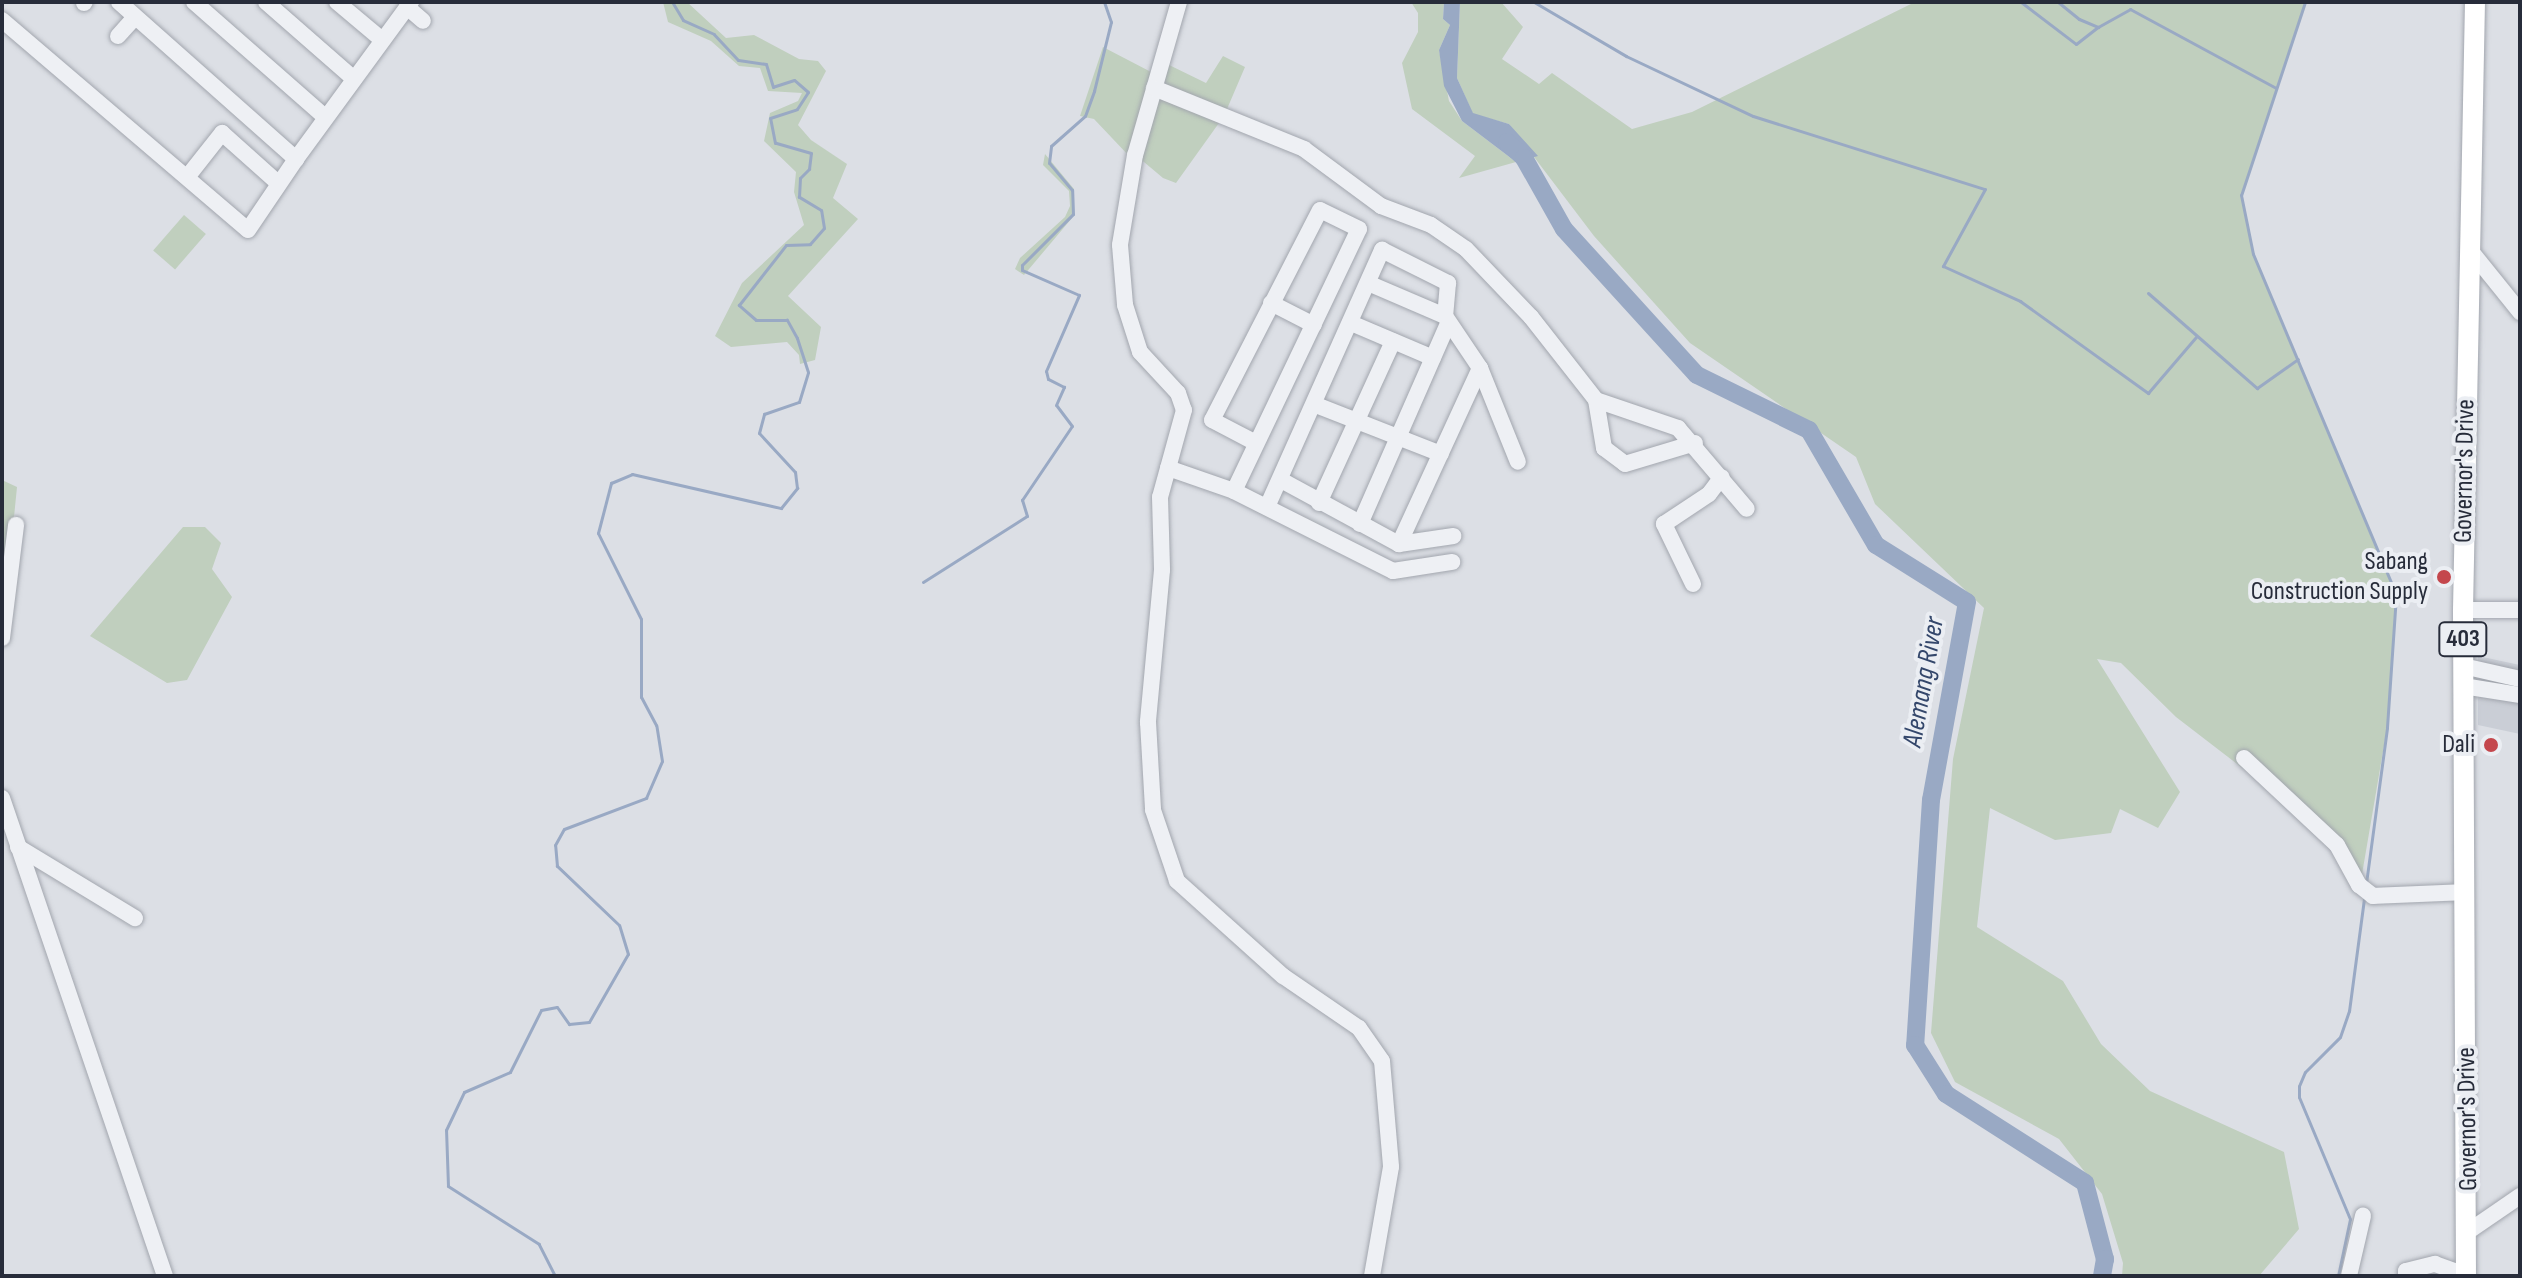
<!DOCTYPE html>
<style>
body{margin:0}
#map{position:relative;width:2522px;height:1278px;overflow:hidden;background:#dcdfe5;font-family:"Sofia Sans Condensed",sans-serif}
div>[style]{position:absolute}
.built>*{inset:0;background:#caced6}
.green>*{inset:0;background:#c0cfbe;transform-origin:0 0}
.water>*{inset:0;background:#99a9c4}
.stream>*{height:3px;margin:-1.5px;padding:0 1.5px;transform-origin:1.5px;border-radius:1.5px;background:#99a9c4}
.river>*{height:18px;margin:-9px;padding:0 9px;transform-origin:9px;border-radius:9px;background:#99a9c4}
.roads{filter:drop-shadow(0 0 2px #a2a6ae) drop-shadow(0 0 2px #a2a6ae)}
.minor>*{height:16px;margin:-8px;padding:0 8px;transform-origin:8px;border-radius:8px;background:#eef0f4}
.major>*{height:20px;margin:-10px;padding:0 10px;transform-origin:10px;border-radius:10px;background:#fff}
.dots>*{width:22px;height:22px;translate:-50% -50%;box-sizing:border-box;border:4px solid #ebeef3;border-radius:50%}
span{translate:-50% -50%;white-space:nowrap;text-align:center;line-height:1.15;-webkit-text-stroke:8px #ebeef3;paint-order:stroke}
.shield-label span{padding:2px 6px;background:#ebeef3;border:2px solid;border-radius:6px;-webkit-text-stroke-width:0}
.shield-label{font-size:24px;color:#272c3a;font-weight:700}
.street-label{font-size:26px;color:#272c3a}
.poi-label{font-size:26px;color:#272c3a}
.right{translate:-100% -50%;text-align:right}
.water-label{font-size:28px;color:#34476b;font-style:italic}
.frame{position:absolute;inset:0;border:4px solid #272c3a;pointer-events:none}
</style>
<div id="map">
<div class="built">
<i style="clip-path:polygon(2478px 656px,2520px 665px,2520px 734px,2478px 725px)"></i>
</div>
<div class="green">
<i style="clip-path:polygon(663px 2px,687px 2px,726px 38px,754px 35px,799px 59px,818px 61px,826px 71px,798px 125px,811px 140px,847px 164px,833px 198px,858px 219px,788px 296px,821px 327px,815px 360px,800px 364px,799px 355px,787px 342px,731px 347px,715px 336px,742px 283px,804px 225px,794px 192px,796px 172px,764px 141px,770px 113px,798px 101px,802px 93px,768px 91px,760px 68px,739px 66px,711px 41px,668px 22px)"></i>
<i style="clip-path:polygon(1411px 2px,1444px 2px,1443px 19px,1450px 25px,1439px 50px,1449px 101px,1462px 121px,1516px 162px,1459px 178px,1475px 156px,1412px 109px,1402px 63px,1418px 32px,1418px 13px)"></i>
<i style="clip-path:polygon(1460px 2px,1501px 2px,1523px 27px,1502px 59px,1539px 84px,1552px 73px,1632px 129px,1692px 112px,1915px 2px,2306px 2px,2241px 195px,2253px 254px,2396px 595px,2387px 728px,2360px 886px,2310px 820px,2176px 717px,2121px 663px,2097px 659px,2180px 792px,2158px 828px,2120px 809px,2111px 833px,2055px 840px,1990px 808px,1977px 927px,2063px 981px,2101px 1044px,2150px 1091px,2284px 1152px,2299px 1229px,2259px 1276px,2122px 1276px,2123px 1263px,2102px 1194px,2059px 1139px,1955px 1082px,1931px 1033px,1953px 759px,1984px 608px,1875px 504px,1856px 457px,1690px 343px,1594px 236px,1509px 124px,1473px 114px,1457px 78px)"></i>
<i style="clip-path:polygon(1103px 47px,1153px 73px,1130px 157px,1094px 119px,1080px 116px)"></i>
<i style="clip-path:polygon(1223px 56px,1245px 67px,1224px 116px,1176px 183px,1163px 178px,1138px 157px,1165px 63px,1206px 83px)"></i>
<i style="clip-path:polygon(1045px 154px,1074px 189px,1072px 218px,1024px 275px,1015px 269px,1020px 258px,1065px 217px,1070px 206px,1069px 191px,1043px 165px)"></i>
<i style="left:184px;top:215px;width:29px;height:47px;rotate:41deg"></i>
<i style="clip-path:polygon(2px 480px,17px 487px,2px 637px)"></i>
<i style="clip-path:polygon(183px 527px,205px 527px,221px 543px,212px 569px,232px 597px,187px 680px,167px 683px,90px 636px)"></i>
</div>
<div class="water">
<i style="clip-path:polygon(1444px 2px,1460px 2px,1457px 78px,1473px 113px,1509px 124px,1538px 156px,1516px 162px,1462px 121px,1444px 86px,1439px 50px,1450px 25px,1443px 19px)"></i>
</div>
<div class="stream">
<i style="left:1534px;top:2px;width:107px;rotate:30.4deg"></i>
<i style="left:1626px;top:56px;width:140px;rotate:25.3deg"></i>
<i style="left:1753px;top:116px;width:243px;rotate:17.5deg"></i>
<i style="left:1985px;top:189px;width:88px;rotate:118.6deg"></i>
<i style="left:1943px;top:266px;width:85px;rotate:24.4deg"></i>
<i style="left:2020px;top:301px;width:158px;rotate:35.7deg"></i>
<i style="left:2148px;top:393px;width:74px;rotate:-49.4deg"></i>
<i style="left:2021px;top:2px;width:69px;rotate:37.4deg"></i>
<i style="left:2076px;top:44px;width:28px;rotate:-38deg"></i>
<i style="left:2058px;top:2px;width:27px;rotate:39deg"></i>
<i style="left:2079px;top:19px;width:21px;rotate:23deg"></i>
<i style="left:2098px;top:27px;width:37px;rotate:-29deg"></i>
<i style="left:2130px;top:9px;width:166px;rotate:28.4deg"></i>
<i style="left:2305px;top:2px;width:203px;rotate:108.3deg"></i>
<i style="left:2241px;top:195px;width:60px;rotate:78.5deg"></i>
<i style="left:2253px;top:254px;width:370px;rotate:67.2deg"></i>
<i style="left:2396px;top:595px;width:133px;rotate:93.9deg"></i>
<i style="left:2387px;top:728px;width:156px;rotate:97.7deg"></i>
<i style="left:2148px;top:293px;width:145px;rotate:41.1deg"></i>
<i style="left:2257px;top:388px;width:50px;rotate:-35.3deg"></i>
<i style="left:923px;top:582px;width:123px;rotate:-32.4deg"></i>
<i style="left:1027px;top:516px;width:17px;rotate:-107deg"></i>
<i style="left:1022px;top:500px;width:89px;rotate:-56deg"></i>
<i style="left:1072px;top:426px;width:26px;rotate:-127deg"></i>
<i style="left:1056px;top:405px;width:20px;rotate:-66deg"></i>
<i style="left:1064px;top:387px;width:18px;rotate:-153deg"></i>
<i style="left:1048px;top:379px;width:8px;rotate:-104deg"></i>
<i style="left:1046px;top:371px;width:83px;rotate:-66.5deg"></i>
<i style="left:1079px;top:295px;width:62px;rotate:-156.3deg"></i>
<i style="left:1022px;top:270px;width:5px;rotate:-90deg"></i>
<i style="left:1022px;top:265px;width:72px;rotate:-45deg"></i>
<i style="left:1073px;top:214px;width:24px;rotate:-92deg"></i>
<i style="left:1072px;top:190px;width:35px;rotate:-130deg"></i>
<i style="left:1049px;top:163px;width:17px;rotate:-83deg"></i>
<i style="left:1051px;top:146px;width:45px;rotate:-41.4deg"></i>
<i style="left:1085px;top:116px;width:27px;rotate:-70deg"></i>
<i style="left:1094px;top:91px;width:71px;rotate:-76.2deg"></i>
<i style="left:1111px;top:22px;width:21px;rotate:-109deg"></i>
<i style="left:555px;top:1276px;width:36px;rotate:-117deg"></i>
<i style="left:539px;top:1244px;width:108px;rotate:-147.5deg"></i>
<i style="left:448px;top:1186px;width:56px;rotate:-92deg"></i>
<i style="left:446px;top:1130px;width:42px;rotate:-64.7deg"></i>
<i style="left:464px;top:1092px;width:50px;rotate:-23.5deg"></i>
<i style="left:510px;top:1072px;width:69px;rotate:-63.4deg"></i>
<i style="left:541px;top:1010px;width:16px;rotate:-11deg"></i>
<i style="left:557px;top:1007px;width:21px;rotate:55deg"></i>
<i style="left:569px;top:1024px;width:20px;rotate:-6deg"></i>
<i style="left:589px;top:1022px;width:78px;rotate:-60.2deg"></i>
<i style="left:628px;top:954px;width:30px;rotate:-107deg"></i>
<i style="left:619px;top:925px;width:86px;rotate:-136.4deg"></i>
<i style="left:557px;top:866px;width:21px;rotate:-95deg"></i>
<i style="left:555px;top:845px;width:18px;rotate:-61deg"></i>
<i style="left:564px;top:829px;width:88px;rotate:-20.7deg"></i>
<i style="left:646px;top:798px;width:40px;rotate:-66.6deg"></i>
<i style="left:662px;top:761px;width:36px;rotate:-99deg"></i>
<i style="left:656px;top:725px;width:32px;rotate:-118deg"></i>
<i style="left:641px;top:697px;width:78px;rotate:-90deg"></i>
<i style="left:641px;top:619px;width:96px;rotate:-116.6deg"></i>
<i style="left:598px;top:533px;width:52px;rotate:-75.4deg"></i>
<i style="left:611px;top:483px;width:23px;rotate:-23deg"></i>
<i style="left:632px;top:474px;width:153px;rotate:12.9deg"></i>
<i style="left:781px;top:508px;width:26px;rotate:-51deg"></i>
<i style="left:797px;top:488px;width:16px;rotate:-97deg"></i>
<i style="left:795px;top:472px;width:53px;rotate:-132.7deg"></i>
<i style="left:759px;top:433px;width:20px;rotate:-75deg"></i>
<i style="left:764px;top:414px;width:37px;rotate:-19deg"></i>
<i style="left:799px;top:402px;width:31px;rotate:-73deg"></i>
<i style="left:808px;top:372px;width:36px;rotate:-108deg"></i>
<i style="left:797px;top:338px;width:21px;rotate:-119deg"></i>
<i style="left:787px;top:320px;width:31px;rotate:180deg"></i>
<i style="left:756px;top:320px;width:23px;rotate:-139deg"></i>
<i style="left:739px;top:305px;width:76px;rotate:-51.9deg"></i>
<i style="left:786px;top:245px;width:24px;rotate:-2deg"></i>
<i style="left:810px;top:244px;width:21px;rotate:-49deg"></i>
<i style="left:824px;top:228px;width:18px;rotate:-99deg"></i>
<i style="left:821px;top:210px;width:26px;rotate:-149deg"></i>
<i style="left:799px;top:197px;width:19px;rotate:-87deg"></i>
<i style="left:800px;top:178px;width:13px;rotate:-45deg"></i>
<i style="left:809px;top:169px;width:16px;rotate:-83deg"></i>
<i style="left:811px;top:153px;width:37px;rotate:-164deg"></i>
<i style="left:775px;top:143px;width:25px;rotate:-101deg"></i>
<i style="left:770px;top:118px;width:28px;rotate:-18deg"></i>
<i style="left:797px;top:109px;width:20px;rotate:-57deg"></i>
<i style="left:808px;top:92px;width:18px;rotate:-139deg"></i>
<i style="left:794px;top:80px;width:22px;rotate:162deg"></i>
<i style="left:773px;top:87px;width:24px;rotate:-107deg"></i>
<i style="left:766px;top:64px;width:28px;rotate:-172deg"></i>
<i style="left:738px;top:60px;width:35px;rotate:-133deg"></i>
<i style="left:714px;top:34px;width:34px;rotate:-156deg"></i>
<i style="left:683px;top:20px;width:21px;rotate:-121deg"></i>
<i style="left:2338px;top:1276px;width:58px;rotate:-78.1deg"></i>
<i style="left:2350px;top:1219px;width:132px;rotate:-112.7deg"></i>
<i style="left:2299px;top:1097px;width:11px;rotate:-90deg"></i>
<i style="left:2299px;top:1086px;width:15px;rotate:-67deg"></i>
<i style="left:2305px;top:1072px;width:49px;rotate:-45deg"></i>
<i style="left:2340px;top:1037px;width:28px;rotate:-71deg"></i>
<i style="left:2349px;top:1011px;width:114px;rotate:-82.4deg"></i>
</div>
<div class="river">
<i style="left:1507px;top:142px;width:23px;rotate:43deg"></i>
<i style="left:1524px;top:158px;width:81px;rotate:60.6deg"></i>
<i style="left:1564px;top:229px;width:197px;rotate:47.7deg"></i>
<i style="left:1697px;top:375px;width:125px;rotate:26.2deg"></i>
<i style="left:1809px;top:430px;width:133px;rotate:59.8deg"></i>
<i style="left:1876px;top:545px;width:107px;rotate:32.1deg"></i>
<i style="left:1967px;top:602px;width:201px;rotate:100.3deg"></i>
<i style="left:1931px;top:800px;width:246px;rotate:93.7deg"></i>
<i style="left:1915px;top:1045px;width:58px;rotate:57.7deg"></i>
<i style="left:1946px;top:1094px;width:165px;rotate:32.6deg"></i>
<i style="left:2085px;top:1183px;width:79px;rotate:75.3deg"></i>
<i style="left:2105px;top:1259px;width:17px;rotate:100deg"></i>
</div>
<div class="roads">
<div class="minor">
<i style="left:119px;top:2px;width:237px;rotate:41.6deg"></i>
<i style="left:296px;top:159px;width:195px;rotate:-53.8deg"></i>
<i style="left:194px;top:2px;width:174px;rotate:41.3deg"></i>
<i style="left:266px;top:2px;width:117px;rotate:41.2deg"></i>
<i style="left:337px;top:2px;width:57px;rotate:40.1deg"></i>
<i style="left:1179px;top:2px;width:159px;rotate:106deg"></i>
<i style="left:1135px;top:155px;width:91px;rotate:99.5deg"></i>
<i style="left:1120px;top:245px;width:60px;rotate:85.2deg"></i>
<i style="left:1125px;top:305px;width:49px;rotate:72.3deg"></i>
<i style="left:1140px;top:352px;width:56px;rotate:47.2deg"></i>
<i style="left:1178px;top:393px;width:18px;rotate:71deg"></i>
<i style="left:1184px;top:410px;width:90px;rotate:105.4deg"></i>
<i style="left:1160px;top:497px;width:73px;rotate:88.4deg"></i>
<i style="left:1162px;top:570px;width:153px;rotate:95.3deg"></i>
<i style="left:1148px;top:722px;width:88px;rotate:86.7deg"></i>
<i style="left:1153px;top:810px;width:75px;rotate:71.3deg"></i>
<i style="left:1177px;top:881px;width:142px;rotate:41.9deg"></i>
<i style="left:1283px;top:976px;width:92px;rotate:34.4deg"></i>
<i style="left:1359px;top:1028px;width:40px;rotate:55.1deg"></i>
<i style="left:1382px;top:1061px;width:106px;rotate:85.1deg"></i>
<i style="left:1391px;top:1167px;width:111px;rotate:99.9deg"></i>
<i style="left:84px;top:3px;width:1px;rotate:-45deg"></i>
<i style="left:407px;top:7px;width:21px;rotate:41deg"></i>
<i style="left:2px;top:20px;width:323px;rotate:40.5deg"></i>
<i style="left:248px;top:230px;width:86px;rotate:-55.9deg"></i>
<i style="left:118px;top:36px;width:25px;rotate:-48deg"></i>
<i style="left:1154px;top:88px;width:162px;rotate:22.1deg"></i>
<i style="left:1304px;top:149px;width:96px;rotate:36.5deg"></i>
<i style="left:1381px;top:206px;width:53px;rotate:20.8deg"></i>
<i style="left:1431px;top:225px;width:42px;rotate:34.4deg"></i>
<i style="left:1466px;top:249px;width:94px;rotate:46.3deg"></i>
<i style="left:1531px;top:317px;width:105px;rotate:51.9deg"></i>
<i style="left:1596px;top:400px;width:87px;rotate:18.9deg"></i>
<i style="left:1678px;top:428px;width:106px;rotate:49.6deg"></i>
<i style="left:188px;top:176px;width:55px;rotate:-51.7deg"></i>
<i style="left:222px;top:133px;width:76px;rotate:41.8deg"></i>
<i style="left:2470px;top:250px;width:80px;rotate:51.1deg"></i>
<i style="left:1368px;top:283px;width:84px;rotate:23.2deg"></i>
<i style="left:1271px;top:303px;width:48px;rotate:27.1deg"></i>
<i style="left:1351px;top:323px;width:89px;rotate:23.1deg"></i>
<i style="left:1480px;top:368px;width:101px;rotate:68deg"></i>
<i style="left:1596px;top:400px;width:49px;rotate:80.5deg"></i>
<i style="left:1604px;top:448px;width:26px;rotate:37deg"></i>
<i style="left:1625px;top:464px;width:73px;rotate:-16.7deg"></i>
<i style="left:1316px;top:405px;width:134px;rotate:21.4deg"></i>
<i style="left:1168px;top:468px;width:70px;rotate:19.2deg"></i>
<i style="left:1234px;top:491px;width:178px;rotate:26.7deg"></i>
<i style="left:1393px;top:571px;width:60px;rotate:-8.7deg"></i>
<i style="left:1281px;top:480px;width:134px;rotate:28.5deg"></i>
<i style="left:1399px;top:544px;width:55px;rotate:-8.4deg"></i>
<i style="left:1234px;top:491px;width:290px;rotate:-64.5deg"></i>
<i style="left:1359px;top:229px;width:43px;rotate:-154deg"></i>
<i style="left:1320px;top:210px;width:236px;rotate:117.2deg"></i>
<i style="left:1212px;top:420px;width:50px;rotate:27.6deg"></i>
<i style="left:1319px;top:503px;width:178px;rotate:-65.4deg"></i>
<i style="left:1267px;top:507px;width:282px;rotate:-65.9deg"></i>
<i style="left:1382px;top:250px;width:74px;rotate:26.6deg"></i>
<i style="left:1448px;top:283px;width:33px;rotate:95deg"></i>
<i style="left:1445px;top:316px;width:63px;rotate:56.1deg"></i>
<i style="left:1480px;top:368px;width:194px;rotate:114.7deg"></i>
<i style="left:1360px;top:524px;width:219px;rotate:-66.3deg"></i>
<i style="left:1693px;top:584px;width:67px;rotate:-115.8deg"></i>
<i style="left:1664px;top:524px;width:54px;rotate:-33.7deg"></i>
<i style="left:1709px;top:494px;width:21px;rotate:-53deg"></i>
<i style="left:2463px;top:610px;width:57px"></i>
<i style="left:2px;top:638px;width:114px;rotate:-82.9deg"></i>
<i style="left:2463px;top:666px;width:58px;rotate:12.8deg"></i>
<i style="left:2463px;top:686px;width:58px;rotate:9deg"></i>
<i style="left:2244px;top:758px;width:127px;rotate:43.1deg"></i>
<i style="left:2337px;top:845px;width:46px;rotate:61.2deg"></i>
<i style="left:2359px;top:885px;width:18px;rotate:38deg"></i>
<i style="left:2373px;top:896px;width:92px;rotate:-2.5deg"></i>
<i style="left:2px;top:798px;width:505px;rotate:71.17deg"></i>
<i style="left:18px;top:847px;width:137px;rotate:31.3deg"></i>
<i style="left:2469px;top:1231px;width:62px;rotate:-34.5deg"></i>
<i style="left:2349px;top:1276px;width:62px;rotate:-76.9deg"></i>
<i style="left:2406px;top:1276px;width:5px;rotate:-90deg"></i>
<i style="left:2406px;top:1271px;width:30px;rotate:-14deg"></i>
<i style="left:2435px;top:1264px;width:33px;rotate:20deg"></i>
</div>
<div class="major">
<i style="left:2466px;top:1276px;width:666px;rotate:-90.26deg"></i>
<i style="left:2463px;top:610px;width:608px;rotate:-88.87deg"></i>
</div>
</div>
<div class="dots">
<i style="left:2444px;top:577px;background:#c4474d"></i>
<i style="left:2491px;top:745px;background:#c4474d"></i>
</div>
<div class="shield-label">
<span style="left:2463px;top:639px">403</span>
</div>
<div class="street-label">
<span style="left:2465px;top:471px;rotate:-89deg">Governor's Drive</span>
<span style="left:2468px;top:1119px;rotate:-91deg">Governor's Drive</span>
</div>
<div class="poi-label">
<span class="right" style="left:2428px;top:577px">Sabang<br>Construction Supply</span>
<span class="right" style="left:2475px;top:745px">Dali</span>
</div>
<div class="water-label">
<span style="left:1924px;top:682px;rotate:-80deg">Alemang River</span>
</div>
<div class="frame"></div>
</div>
